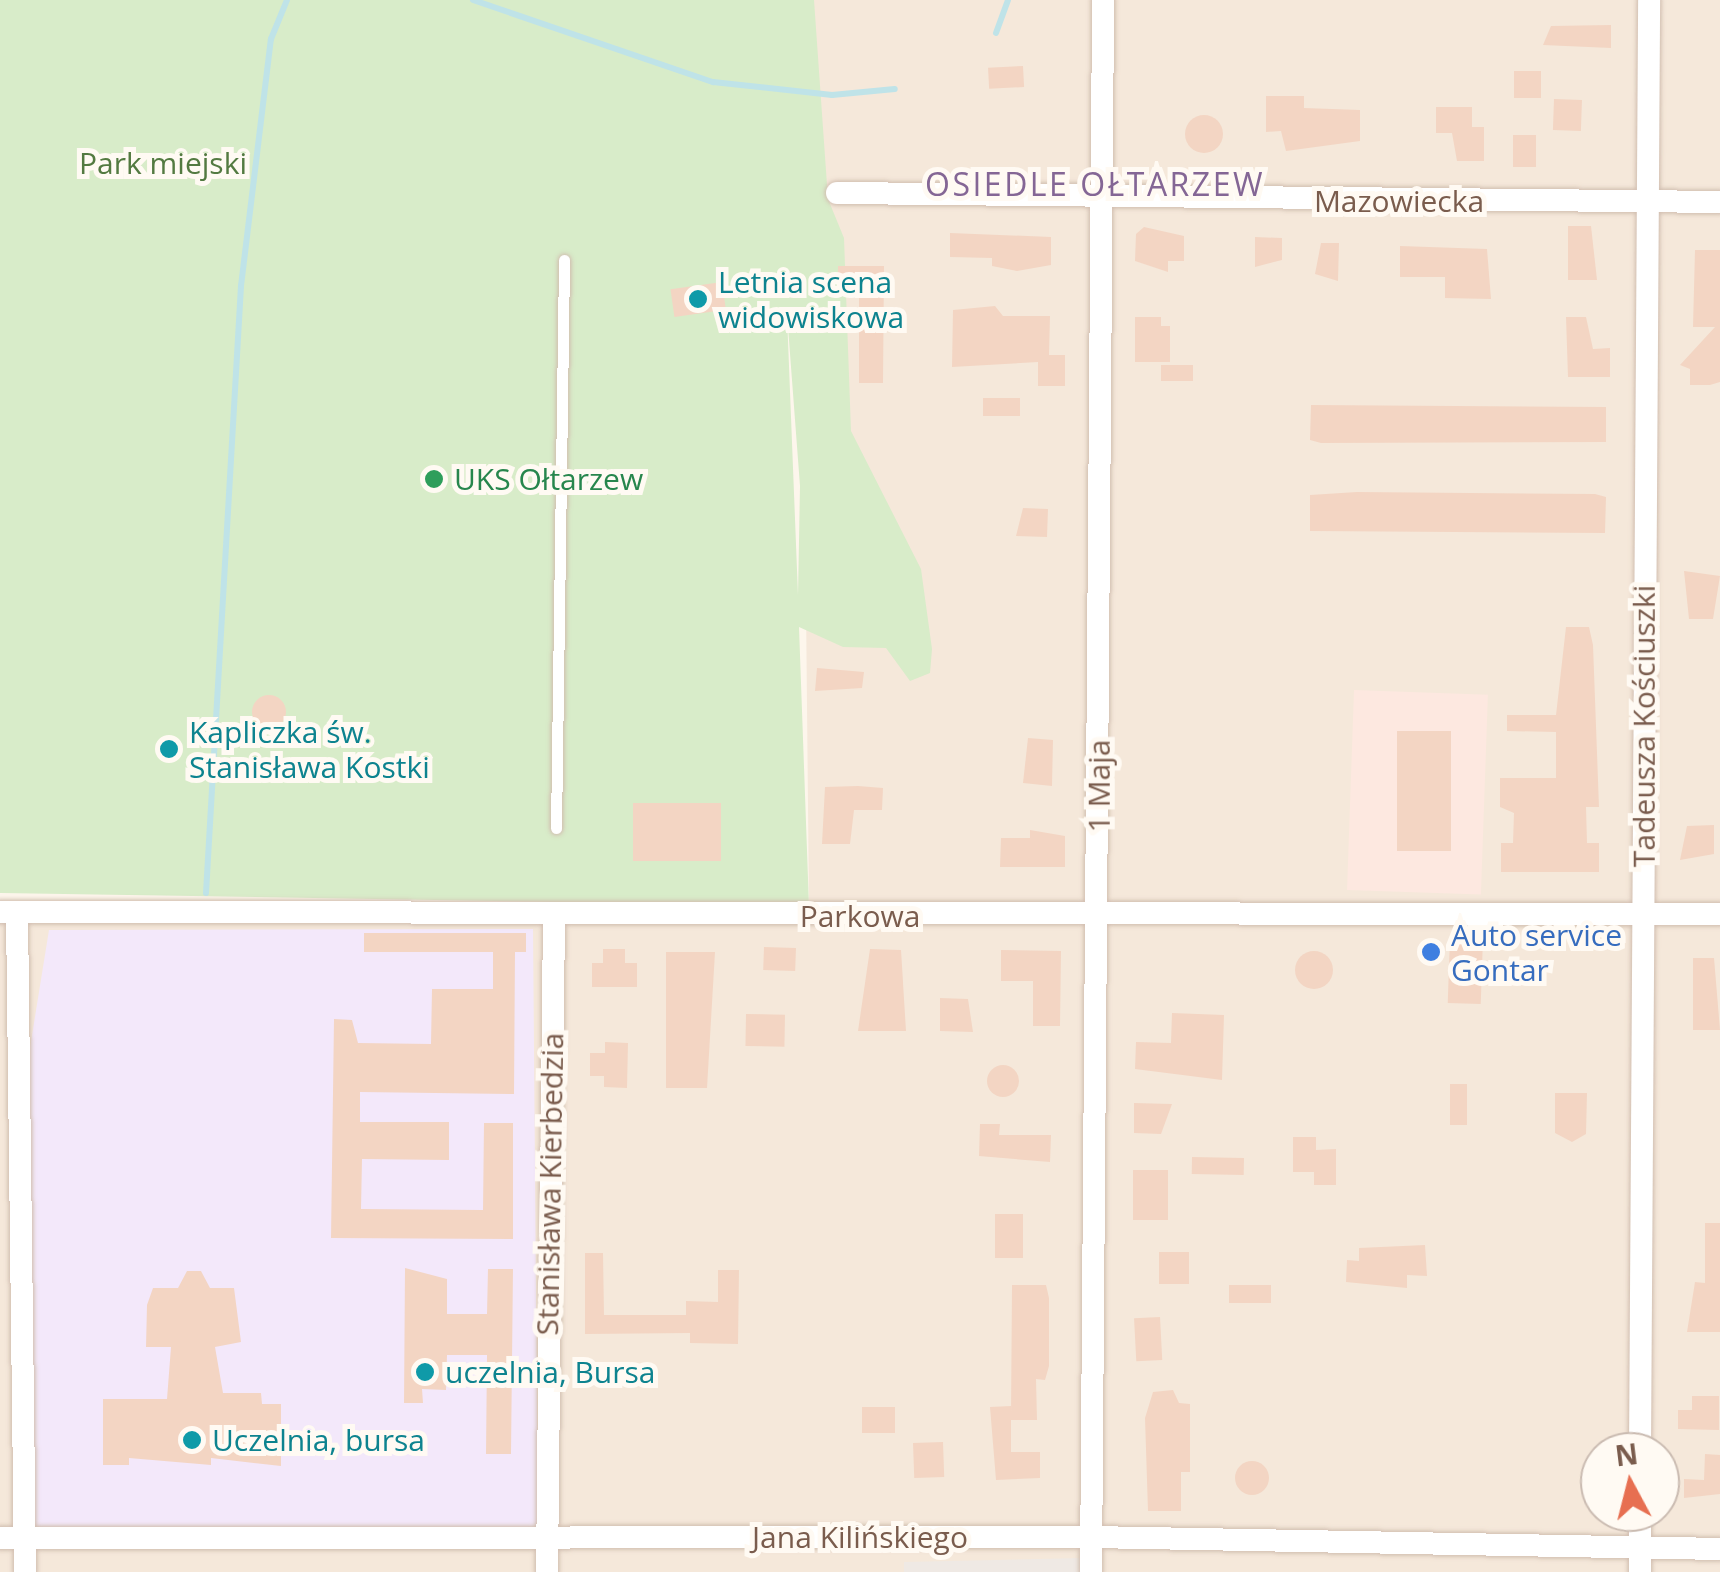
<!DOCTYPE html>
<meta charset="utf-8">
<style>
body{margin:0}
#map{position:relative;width:1720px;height:1572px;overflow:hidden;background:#fdf6ec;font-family:"Open Sans",sans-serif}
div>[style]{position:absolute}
.residential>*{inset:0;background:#f5e8da}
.commercial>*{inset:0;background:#fde8e0;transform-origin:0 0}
.industrial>*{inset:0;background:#efe9e4}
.education>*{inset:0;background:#f3e8fa}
.green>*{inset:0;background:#d8ecc9}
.stream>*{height:6px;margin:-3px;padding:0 3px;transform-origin:3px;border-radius:3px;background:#bfe3e8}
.building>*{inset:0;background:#f3d5c3;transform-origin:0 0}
.round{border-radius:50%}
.roads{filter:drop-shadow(0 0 2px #d1beb0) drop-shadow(0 0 2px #d1beb0)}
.service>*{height:11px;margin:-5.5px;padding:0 5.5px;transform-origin:5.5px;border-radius:5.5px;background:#fff}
.minor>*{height:22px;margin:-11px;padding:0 11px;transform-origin:11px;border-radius:11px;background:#fff}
.dots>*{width:28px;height:28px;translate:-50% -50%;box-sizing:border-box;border:5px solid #fffaf3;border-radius:50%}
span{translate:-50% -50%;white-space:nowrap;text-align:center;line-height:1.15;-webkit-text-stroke:10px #fffaf3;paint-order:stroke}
.park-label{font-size:30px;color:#537a41}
.street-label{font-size:30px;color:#7a5c4d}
.culture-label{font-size:30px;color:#0d838f}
.left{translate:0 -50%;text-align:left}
.leisure-label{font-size:30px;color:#27864d}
.shop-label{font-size:30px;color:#366cbe}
.neighbourhood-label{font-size:32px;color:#846695;letter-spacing:2.5px}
.north{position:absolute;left:1580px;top:1432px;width:100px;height:100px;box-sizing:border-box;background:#fffaf3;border:2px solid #cabbb1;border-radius:50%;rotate:353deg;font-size:28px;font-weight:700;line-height:40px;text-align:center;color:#7a5c4d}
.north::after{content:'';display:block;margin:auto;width:35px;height:45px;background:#e76f51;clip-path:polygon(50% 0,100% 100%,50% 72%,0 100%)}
</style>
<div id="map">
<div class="residential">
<i style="clip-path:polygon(evenodd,800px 0,1720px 0,1720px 1572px,0 1572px,0 903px,809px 906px,800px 0,1600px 1452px,1660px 1452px,1660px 1512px,1600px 1512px,1600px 1452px)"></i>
</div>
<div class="commercial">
<i style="left:1354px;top:690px;width:134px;height:200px;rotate:2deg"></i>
</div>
<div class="industrial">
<i style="clip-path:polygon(1082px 1558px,1082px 1572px,904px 1572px,904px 1562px)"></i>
</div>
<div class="education">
<i style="clip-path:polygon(533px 929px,538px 1530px,29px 1531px,23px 1091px,49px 930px)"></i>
</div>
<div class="green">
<i style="clip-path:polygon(evenodd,0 0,814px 0,828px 199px,844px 238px,851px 431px,921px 569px,932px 649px,930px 673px,910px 681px,886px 648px,843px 647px,799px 627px,809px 906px,0 893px,0 0,787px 314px,800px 486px,798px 595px,787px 315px,787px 314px)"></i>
</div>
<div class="stream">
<i style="left:473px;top:0;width:254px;rotate:18.9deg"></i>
<i style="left:713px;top:82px;width:120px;rotate:6.2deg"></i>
<i style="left:832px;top:95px;width:63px;rotate:-5.4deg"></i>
<i style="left:996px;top:33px;width:35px;rotate:-70deg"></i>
<i style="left:206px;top:893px;width:608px;rotate:-86.7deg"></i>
<i style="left:241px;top:286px;width:249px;rotate:-83.1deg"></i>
<i style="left:271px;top:39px;width:42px;rotate:-67.7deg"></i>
</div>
<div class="building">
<i style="clip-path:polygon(1611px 25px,1611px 48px,1543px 45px,1551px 26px)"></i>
<i style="left:1023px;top:66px;width:21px;height:35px;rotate:87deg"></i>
<i style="left:1514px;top:71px;width:27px;height:27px"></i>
<i style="clip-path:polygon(1266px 96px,1304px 96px,1304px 108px,1360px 110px,1360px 141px,1286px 151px,1281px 131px,1266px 132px)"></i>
<i style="left:1554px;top:99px;width:28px;height:31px;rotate:2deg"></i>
<i style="clip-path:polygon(1436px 107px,1472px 107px,1472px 127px,1484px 127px,1484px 161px,1457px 161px,1452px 133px,1436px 133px)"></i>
<i class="round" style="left:1185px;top:115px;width:38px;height:38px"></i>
<i style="left:1513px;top:135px;width:23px;height:32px"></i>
<i style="clip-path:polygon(1568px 226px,1591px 226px,1597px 280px,1568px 280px)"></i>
<i style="clip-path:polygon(1144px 227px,1184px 236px,1184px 261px,1168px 261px,1168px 272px,1135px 261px,1136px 234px)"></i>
<i style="clip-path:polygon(950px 233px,1051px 237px,1051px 265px,1017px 271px,992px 266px,992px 258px,950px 257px)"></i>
<i style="clip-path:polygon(1255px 237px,1282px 238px,1282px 260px,1255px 267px)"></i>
<i style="clip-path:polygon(1321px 243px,1339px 243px,1338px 281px,1315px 274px)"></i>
<i style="clip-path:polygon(1400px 246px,1487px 249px,1491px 299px,1445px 298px,1445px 277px,1400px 277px)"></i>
<i style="clip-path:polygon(1695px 250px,1720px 250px,1720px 382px,1710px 385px,1690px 385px,1690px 369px,1680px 365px,1715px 327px,1693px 327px)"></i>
<i style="clip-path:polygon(838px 266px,884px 266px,883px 383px,859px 383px,859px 286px,838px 285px)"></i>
<i style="left:722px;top:282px;width:28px;height:52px;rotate:82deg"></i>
<i style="clip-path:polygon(995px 306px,1003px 316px,1050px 316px,1049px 355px,1065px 355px,1065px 386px,1038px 386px,1038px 362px,952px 367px,953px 310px)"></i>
<i style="clip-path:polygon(1135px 317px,1161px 317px,1161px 326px,1170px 326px,1170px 362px,1135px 362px)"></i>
<i style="clip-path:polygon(1566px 317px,1586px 317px,1593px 349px,1610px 348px,1610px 377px,1568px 377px)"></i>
<i style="left:1161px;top:365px;width:32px;height:16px"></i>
<i style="left:983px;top:398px;width:37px;height:18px"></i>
<i style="clip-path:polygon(1311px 405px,1606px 407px,1606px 442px,1321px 443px,1310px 440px)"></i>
<i style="clip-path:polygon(1357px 492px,1595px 494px,1606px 497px,1605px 533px,1310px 531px,1310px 495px)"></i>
<i style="clip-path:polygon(1023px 508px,1048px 509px,1047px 537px,1016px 536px)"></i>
<i style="clip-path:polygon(1684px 571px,1720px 576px,1713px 619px,1689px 619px)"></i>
<i style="clip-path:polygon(1566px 627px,1589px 627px,1593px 645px,1599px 807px,1586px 807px,1587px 843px,1599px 843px,1599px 872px,1501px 872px,1501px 843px,1513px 843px,1514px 813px,1500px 807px,1500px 778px,1556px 778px,1556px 732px,1507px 731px,1507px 715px,1556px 715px)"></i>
<i style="clip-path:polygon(817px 668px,864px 672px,862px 688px,815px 691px)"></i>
<i class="round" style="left:252px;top:695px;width:34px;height:34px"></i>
<i style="left:1397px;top:731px;width:54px;height:120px"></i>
<i style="clip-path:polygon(1028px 738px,1053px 740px,1052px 786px,1023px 783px)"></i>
<i style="clip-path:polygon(858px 786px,883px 788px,882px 810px,854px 810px,850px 844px,822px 844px,825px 787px)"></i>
<i style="left:633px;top:803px;width:88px;height:58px"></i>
<i style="clip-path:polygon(1714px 825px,1714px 854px,1680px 860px,1687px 826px)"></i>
<i style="clip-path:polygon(1030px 830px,1065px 836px,1065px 867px,1000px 867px,1001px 838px,1030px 838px)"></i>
<i style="clip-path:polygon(364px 933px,526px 933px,526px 952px,515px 952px,514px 1094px,360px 1092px,360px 1122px,449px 1122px,449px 1160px,362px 1159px,361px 1209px,483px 1210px,484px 1123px,513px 1123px,513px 1239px,331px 1238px,334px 1019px,352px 1020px,358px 1043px,431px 1044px,432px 989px,493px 989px,493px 952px,364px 952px)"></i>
<i style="left:1450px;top:938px;width:33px;height:65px;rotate:2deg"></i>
<i style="left:764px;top:947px;width:32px;height:23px;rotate:2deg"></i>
<i style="clip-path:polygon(603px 949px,625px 949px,625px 963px,637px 963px,637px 987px,592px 987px,592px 963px,603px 963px)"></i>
<i style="clip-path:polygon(870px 949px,901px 950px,906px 1031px,858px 1031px)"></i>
<i style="clip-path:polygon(1001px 950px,1061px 951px,1060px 1026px,1033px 1026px,1033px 981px,1001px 981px)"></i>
<i class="round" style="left:1295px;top:951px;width:38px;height:38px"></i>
<i style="clip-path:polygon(666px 952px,715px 952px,707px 1088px,666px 1088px)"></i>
<i style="clip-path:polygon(1693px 958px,1714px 958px,1720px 1030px,1693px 1030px)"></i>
<i style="clip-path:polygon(940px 998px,968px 999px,973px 1032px,940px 1031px)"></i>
<i style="clip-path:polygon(1172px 1013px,1224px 1015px,1222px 1080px,1135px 1069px,1136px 1042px,1171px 1043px)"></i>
<i style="left:746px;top:1014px;width:39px;height:32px;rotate:1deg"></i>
<i style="clip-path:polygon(605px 1042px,628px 1043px,627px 1088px,604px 1087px,604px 1076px,590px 1076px,590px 1053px,605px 1053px)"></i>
<i class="round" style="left:987px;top:1065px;width:32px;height:32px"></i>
<i style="left:1450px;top:1084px;width:17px;height:41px"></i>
<i style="clip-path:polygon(1555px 1093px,1587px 1093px,1586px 1134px,1572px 1142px,1555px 1133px)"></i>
<i style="clip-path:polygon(1134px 1103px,1172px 1104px,1161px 1134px,1134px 1133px)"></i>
<i style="clip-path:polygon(980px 1124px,1000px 1124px,999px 1135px,1051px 1135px,1050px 1162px,979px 1156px)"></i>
<i style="clip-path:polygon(1293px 1137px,1316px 1137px,1316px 1150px,1336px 1149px,1336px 1185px,1314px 1185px,1314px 1172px,1293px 1172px)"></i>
<i style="left:1192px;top:1157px;width:52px;height:17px;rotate:1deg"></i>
<i style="left:1133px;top:1170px;width:35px;height:50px"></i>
<i style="left:995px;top:1214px;width:28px;height:44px"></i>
<i style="clip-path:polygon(1705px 1223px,1720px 1223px,1720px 1332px,1687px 1332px,1695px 1282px,1705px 1283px)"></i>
<i style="clip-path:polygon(1425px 1245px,1427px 1276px,1407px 1275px,1407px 1288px,1346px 1282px,1347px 1260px,1359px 1261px,1359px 1248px)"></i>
<i style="left:1159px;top:1252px;width:30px;height:32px"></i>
<i style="clip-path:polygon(585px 1253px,603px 1253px,604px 1315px,686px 1315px,686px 1301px,718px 1302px,718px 1270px,739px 1270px,738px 1344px,690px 1343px,690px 1333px,585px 1334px)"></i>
<i style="clip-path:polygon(405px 1268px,447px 1279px,447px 1314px,487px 1314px,488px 1269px,513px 1269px,511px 1454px,486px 1454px,487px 1355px,447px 1355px,446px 1390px,422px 1389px,423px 1403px,404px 1403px)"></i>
<i style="clip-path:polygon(187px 1271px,201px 1271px,210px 1288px,234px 1288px,241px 1342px,215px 1347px,223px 1393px,261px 1393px,262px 1404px,281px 1404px,281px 1466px,211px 1458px,211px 1465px,129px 1458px,129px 1465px,103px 1465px,103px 1399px,167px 1399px,171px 1347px,146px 1347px,147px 1305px,153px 1288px,178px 1288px)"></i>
<i style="clip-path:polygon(1012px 1285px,1046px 1285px,1049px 1298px,1049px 1366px,1045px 1380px,1036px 1379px,1037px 1420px,1011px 1420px,1011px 1452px,1040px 1452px,1040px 1478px,996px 1480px,990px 1407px,1011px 1406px,1011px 1415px)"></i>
<i style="left:1229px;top:1285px;width:42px;height:18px"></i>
<i style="left:1160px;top:1317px;width:43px;height:26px;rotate:87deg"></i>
<i style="clip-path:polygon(1173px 1390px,1179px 1403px,1190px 1404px,1190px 1472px,1181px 1472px,1181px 1511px,1148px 1511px,1145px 1418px,1153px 1392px)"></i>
<i style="clip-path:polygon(1692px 1396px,1719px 1396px,1719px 1430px,1678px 1429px,1678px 1410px,1692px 1410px)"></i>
<i style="left:862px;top:1407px;width:33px;height:26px"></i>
<i style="left:943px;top:1442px;width:35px;height:30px;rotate:88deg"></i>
<i style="clip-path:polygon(1705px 1454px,1720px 1455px,1720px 1494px,1684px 1498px,1684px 1479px,1704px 1480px)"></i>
<i class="round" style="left:1235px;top:1461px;width:34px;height:34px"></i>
</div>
<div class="roads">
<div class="service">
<i style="left:556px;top:828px;width:568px;rotate:-89.19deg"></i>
</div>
<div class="minor">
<i style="left:837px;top:193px;width:883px;rotate:0.58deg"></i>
<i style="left:0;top:912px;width:1720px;rotate:0.07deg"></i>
<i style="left:17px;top:913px;width:659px;rotate:89.3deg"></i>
<i style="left:1640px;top:1452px;width:1452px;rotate:-89.64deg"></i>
<i style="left:1640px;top:1512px;width:60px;rotate:90deg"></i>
<i style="left:0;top:1538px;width:1091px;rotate:-0.05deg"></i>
<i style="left:1091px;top:1537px;width:629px;rotate:1.09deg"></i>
<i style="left:547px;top:1572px;width:656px;rotate:-89.39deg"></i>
<i style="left:1091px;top:1572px;width:1572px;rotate:-89.56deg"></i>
</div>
</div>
<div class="dots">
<i style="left:698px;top:299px;background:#0f9aa8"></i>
<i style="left:434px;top:479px;background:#2e9e5b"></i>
<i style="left:169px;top:749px;background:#0f9aa8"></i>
<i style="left:1431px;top:952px;background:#3f7fe0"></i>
<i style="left:425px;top:1372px;background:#0f9aa8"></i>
<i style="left:192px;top:1440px;background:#0f9aa8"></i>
</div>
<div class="park-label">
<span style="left:163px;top:163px">Park miejski</span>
</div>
<div class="street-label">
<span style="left:1399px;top:201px">Mazowiecka</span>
<span style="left:1644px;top:726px;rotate:-90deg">Tadeusza Kościuszki</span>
<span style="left:1099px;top:786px;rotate:-90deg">1 Maja</span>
<span style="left:860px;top:916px">Parkowa</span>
<span style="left:550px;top:1184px;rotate:-89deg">Stanisława Kierbedzia</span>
<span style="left:860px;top:1537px">Jana Kilińskiego</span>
</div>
<div class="culture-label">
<span class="left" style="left:718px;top:299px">Letnia scena<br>widowiskowa</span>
<span class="left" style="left:189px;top:749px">Kapliczka św.<br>Stanisława Kostki</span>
<span class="left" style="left:445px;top:1372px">uczelnia, Bursa</span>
<span class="left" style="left:212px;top:1440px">Uczelnia, bursa</span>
</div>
<div class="leisure-label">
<span class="left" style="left:454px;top:479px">UKS Ołtarzew</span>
</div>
<div class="shop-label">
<span class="left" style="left:1451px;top:952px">Auto service<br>Gontar</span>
</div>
<div class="neighbourhood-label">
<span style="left:1095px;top:184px">OSIEDLE OŁTARZEW</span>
</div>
<div class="north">N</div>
</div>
